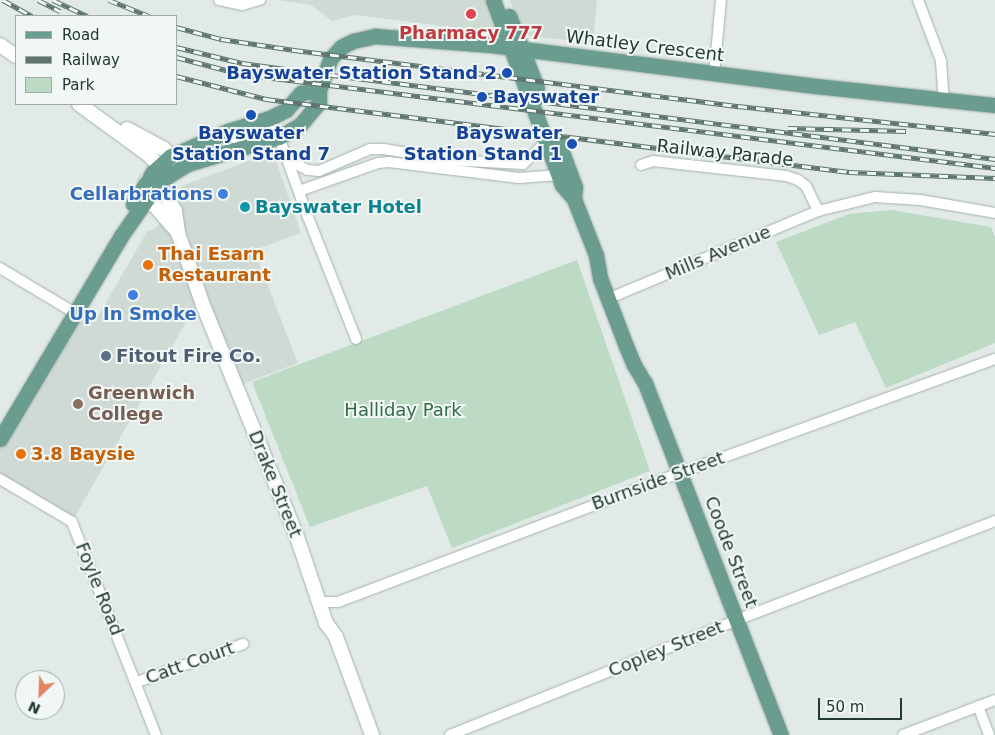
<!DOCTYPE html>
<style>
body{margin:0}
#map{position:relative;width:995px;height:735px;overflow:hidden;background:#e1eae6;font-family:"DejaVu Sans",sans-serif}
div>[style]{position:absolute}
.built>*{inset:0;background:#d0dad5}
.green>*{inset:0;background:#bcdac4}
.roads{filter:drop-shadow(0 0 1px #a4b1ad) drop-shadow(0 0 1px #a4b1ad)}
.street>*{height:10px;margin:-5px;padding:0 5px;transform-origin:5px;border-radius:5px;background:#fff}
.secondary>*{height:14px;margin:-7px;padding:0 7px;transform-origin:7px;border-radius:7px;background:#fff}
.primary>*{height:15px;margin:-7.5px;padding:0 7.5px;transform-origin:7.5px;border-radius:7.5px;background:#6a9c8f}
.rail>*{height:5px;margin-top:-2.5px;transform-origin:0;background:repeating-linear-gradient(90deg,#f1f7f4 0 9px,#5e756f 0 18px);box-sizing:border-box;border-block:1px solid #5e756f}
.dots>*{width:14px;height:14px;translate:-50% -50%;box-sizing:border-box;border:2px solid #f1f7f4;border-radius:50%}
span{translate:-50% -50%;white-space:nowrap;text-align:center;line-height:1.15;-webkit-text-stroke:4px #f1f7f4;paint-order:stroke}
.health-label{font-size:18px;color:#be3a42;font-weight:700}
.street-label{font-size:18px;color:#233934}
.transit-label{font-size:18px;color:#164399;font-weight:700}
.right{translate:-100% -50%;text-align:right}
.left{translate:0 -50%;text-align:left}
.shop-label{font-size:18px;color:#366cbe;font-weight:700}
.culture-label{font-size:18px;color:#0d838f;font-weight:700}
.food-label{font-size:18px;color:#c56008;font-weight:700}
.service-label{font-size:18px;color:#4e5e75;font-weight:700}
.education-label{font-size:18px;color:#785e54;font-weight:700}
.park-label{font-size:18px;color:#316c48}
.legend{position:absolute;left:15px;top:15px;width:162px;height:90px;box-sizing:border-box;background:#f1f7f4;border:1px solid #9faba7;margin:0;padding:6px 9px;list-style:none;font-size:15px;color:#233934}
.legend li{display:flex;align-items:center;gap:10px;height:25px}
.legend b{width:25px;border:1px solid #9faba7}
.north{position:absolute;left:15px;top:670px;width:50px;height:50px;box-sizing:border-box;background:#f1f7f4;border:1px solid #9faba7;border-radius:50%;rotate:204deg;font-size:14px;font-weight:700;line-height:20px;text-align:center;color:#233934}
.north::after{content:'';display:block;margin:auto;width:18px;height:22px;background:#e58565;clip-path:polygon(50% 0,100% 100%,50% 72%,0 100%)}
.scale{position:absolute;left:818px;top:698px;width:84px;height:22px;box-sizing:border-box;border:2px solid #233934;border-top:0;padding-left:6px;font-size:15px;line-height:18px;white-space:nowrap;color:#233934;-webkit-text-stroke:4px #f1f7f4;paint-order:stroke}
</style>
<div id="map">
<div class="built">
<i style="clip-path:polygon(277px 0,486px 0,496px 27px,475px 30px,354px 15px,332px 21px,311px 5px)"></i>
<i style="clip-path:polygon(510px 0,597px 0,593px 43px,523px 35px)"></i>
<i style="clip-path:polygon(273px 152px,301px 233px,254px 250px,298px 363px,235px 387px,202px 305px,193px 310px,73px 520px,0 475px,0 442px,76px 312px,97px 318px,148px 230px,154px 230px,183px 196px,181px 186px)"></i>
</div>
<div class="green">
<i style="clip-path:polygon(891px 210px,991px 227px,995px 237px,995px 343px,886px 388px,855px 322px,819px 335px,776px 242px,849px 214px)"></i>
<i style="clip-path:polygon(577px 260px,650px 471px,452px 548px,427px 486px,310px 527px,252px 382px)"></i>
</div>
<div class="roads">
<div class="street">
<i style="left:219px;top:0;width:24px;rotate:12deg"></i>
<i style="left:242px;top:5px;width:19px;rotate:-16deg"></i>
<i style="left:918px;top:0;width:65px;rotate:69.3deg"></i>
<i style="left:941px;top:61px;width:39px;rotate:86deg"></i>
<i style="left:714px;top:74px;width:74px;rotate:-84.6deg"></i>
<i style="left:224px;top:132px;width:13px;rotate:29deg"></i>
<i style="left:235px;top:138px;width:31px;rotate:-17deg"></i>
<i style="left:265px;top:129px;width:7px;rotate:8deg"></i>
<i style="left:272px;top:130px;width:10px;rotate:45deg"></i>
<i style="left:279px;top:137px;width:85px;rotate:70.1deg"></i>
<i style="left:308px;top:217px;width:131px;rotate:68.5deg"></i>
<i style="left:288px;top:160px;width:22px;rotate:27deg"></i>
<i style="left:308px;top:170px;width:11px;rotate:5deg"></i>
<i style="left:319px;top:171px;width:56px;rotate:-23.3deg"></i>
<i style="left:370px;top:149px;width:14px"></i>
<i style="left:384px;top:149px;width:65px;rotate:9.8deg"></i>
<i style="left:448px;top:160px;width:75px;rotate:3.1deg"></i>
<i style="left:523px;top:164px;width:33px;rotate:-44deg"></i>
<i style="left:641px;top:165px;width:13px;rotate:-18deg"></i>
<i style="left:653px;top:161px;width:134px;rotate:6.4deg"></i>
<i style="left:786px;top:176px;width:13px;rotate:18deg"></i>
<i style="left:798px;top:180px;width:10px;rotate:37deg"></i>
<i style="left:806px;top:186px;width:28px;rotate:64deg"></i>
<i style="left:299px;top:191px;width:84px;rotate:-19.5deg"></i>
<i style="left:378px;top:163px;width:11px;rotate:-5deg"></i>
<i style="left:389px;top:162px;width:131px;rotate:7deg"></i>
<i style="left:519px;top:178px;width:40px;rotate:-4.3deg"></i>
<i style="left:0;top:268px;width:87px;rotate:31deg"></i>
<i style="left:617px;top:295px;width:218px;rotate:-22.7deg"></i>
<i style="left:818px;top:211px;width:59px;rotate:-13.8deg"></i>
<i style="left:875px;top:197px;width:45px;rotate:3.8deg"></i>
<i style="left:920px;top:200px;width:76px;rotate:9.8deg"></i>
<i style="left:0;top:479px;width:84px;rotate:30.8deg"></i>
<i style="left:72px;top:522px;width:229px;rotate:68.5deg"></i>
<i style="left:321px;top:602px;width:17px"></i>
<i style="left:338px;top:602px;width:366px;rotate:-20.7deg"></i>
<i style="left:680px;top:473px;width:335px;rotate:-19.9deg"></i>
<i style="left:137px;top:682px;width:113px;rotate:-19.7deg"></i>
<i style="left:978px;top:706px;width:31px;rotate:69deg"></i>
<i style="left:450px;top:735px;width:309px;rotate:-21.8deg"></i>
<i style="left:737px;top:620px;width:276px;rotate:-21deg"></i>
<i style="left:903px;top:735px;width:98px;rotate:-20.8deg"></i>
</div>
<div class="secondary">
<i style="left:0;top:45px;width:19px;rotate:35deg"></i>
<i style="left:79px;top:104px;width:87px;rotate:36.1deg"></i>
<i style="left:149px;top:155px;width:25px;rotate:47deg"></i>
<i style="left:127px;top:129px;width:42px;rotate:28.4deg"></i>
<i style="left:164px;top:149px;width:10px;rotate:45deg"></i>
<i style="left:171px;top:156px;width:12px;rotate:59deg"></i>
<i style="left:147px;top:180px;width:23px;rotate:38deg"></i>
<i style="left:165px;top:194px;width:20px;rotate:60deg"></i>
<i style="left:175px;top:211px;width:22px;rotate:82deg"></i>
<i style="left:178px;top:233px;width:76px;rotate:70.9deg"></i>
<i style="left:203px;top:305px;width:247px;rotate:67.9deg"></i>
<i style="left:296px;top:534px;width:94px;rotate:71.4deg"></i>
<i style="left:326px;top:623px;width:17px;rotate:54deg"></i>
<i style="left:336px;top:637px;width:104px;rotate:69.8deg"></i>
<i style="left:138px;top:195px;width:20px;rotate:33deg"></i>
<i style="left:155px;top:206px;width:35px;rotate:49deg"></i>
</div>
<div class="primary">
<i style="left:493px;top:0;width:197px;rotate:69.5deg"></i>
<i style="left:562px;top:185px;width:18px;rotate:49deg"></i>
<i style="left:574px;top:199px;width:60px;rotate:68.6deg"></i>
<i style="left:596px;top:255px;width:23px;rotate:80deg"></i>
<i style="left:600px;top:278px;width:73px;rotate:69.1deg"></i>
<i style="left:626px;top:346px;width:21px;rotate:67deg"></i>
<i style="left:634px;top:365px;width:21px;rotate:59deg"></i>
<i style="left:645px;top:383px;width:377px;rotate:68.9deg"></i>
<i style="left:509px;top:16px;width:77px;rotate:68.7deg"></i>
<i style="left:559px;top:144px;width:46px;rotate:69.6deg"></i>
<i style="left:575px;top:187px;width:12px;rotate:95deg"></i>
<i style="left:133px;top:204px;width:38px;rotate:-58deg"></i>
<i style="left:153px;top:172px;width:24px;rotate:-42deg"></i>
<i style="left:171px;top:156px;width:62px;rotate:-23.7deg"></i>
<i style="left:228px;top:131px;width:44px;rotate:-17.2deg"></i>
<i style="left:270px;top:118px;width:18px;rotate:-27deg"></i>
<i style="left:286px;top:110px;width:23px;rotate:-49deg"></i>
<i style="left:301px;top:93px;width:18px;rotate:-9deg"></i>
<i style="left:0;top:439px;width:236px;rotate:-59.2deg"></i>
<i style="left:121px;top:236px;width:61px;rotate:-55deg"></i>
<i style="left:156px;top:186px;width:16px;rotate:-40deg"></i>
<i style="left:168px;top:176px;width:22px;rotate:-32deg"></i>
<i style="left:187px;top:164px;width:96px;rotate:-16.4deg"></i>
<i style="left:279px;top:137px;width:24px;rotate:-30deg"></i>
<i style="left:300px;top:125px;width:30px;rotate:-50deg"></i>
<i style="left:319px;top:102px;width:12px;rotate:-90deg"></i>
<i style="left:319px;top:90px;width:33px;rotate:-70deg"></i>
<i style="left:330px;top:59px;width:16px;rotate:-47deg"></i>
<i style="left:341px;top:47px;width:13px;rotate:-27deg"></i>
<i style="left:353px;top:41px;width:23px;rotate:-13deg"></i>
<i style="left:375px;top:36px;width:116px;rotate:4.4deg"></i>
<i style="left:491px;top:45px;width:319px;rotate:7.2deg"></i>
<i style="left:807px;top:85px;width:189px;rotate:6.1deg"></i>
</div>
</div>
<div class="rail">
<i style="left:3px;top:0;width:33px;rotate:29deg"></i>
<i style="left:38px;top:0;width:25px;rotate:27deg"></i>
<i style="left:53px;top:0;width:38px;rotate:25deg"></i>
<i style="left:109px;top:0;width:43px;rotate:21.8deg"></i>
<i style="left:176px;top:27px;width:47px;rotate:14.9deg"></i>
<i style="left:221px;top:39px;width:74px;rotate:8.6deg"></i>
<i style="left:294px;top:50px;width:448px;rotate:7.2deg"></i>
<i style="left:738px;top:106px;width:259px;rotate:6.2deg"></i>
<i style="left:176px;top:47px;width:68px;rotate:13.6deg"></i>
<i style="left:242px;top:63px;width:51px;rotate:7.8deg"></i>
<i style="left:293px;top:70px;width:708px;rotate:7.23deg"></i>
<i style="left:176px;top:57px;width:67px;rotate:14.7deg"></i>
<i style="left:241px;top:74px;width:760px;rotate:7.11deg"></i>
<i style="left:176px;top:76px;width:93px;rotate:14.3deg"></i>
<i style="left:266px;top:99px;width:588px;rotate:7.14deg"></i>
<i style="left:849px;top:172px;width:146px;rotate:2.4deg"></i>
<i style="left:788px;top:128px;width:118px;rotate:1.5deg"></i>
</div>
<div class="dots">
<i style="left:471px;top:14px;background:#e0444e"></i>
<i style="left:507px;top:73px;background:#1a4fb4"></i>
<i style="left:482px;top:97px;background:#1a4fb4"></i>
<i style="left:251px;top:115px;background:#1a4fb4"></i>
<i style="left:572px;top:144px;background:#1a4fb4"></i>
<i style="left:223px;top:194px;background:#3f7fe0"></i>
<i style="left:245px;top:207px;background:#0f9aa8"></i>
<i style="left:148px;top:265px;background:#e8710a"></i>
<i style="left:133px;top:295px;background:#3f7fe0"></i>
<i style="left:106px;top:356px;background:#5c6f8a"></i>
<i style="left:78px;top:404px;background:#8d6e63"></i>
<i style="left:21px;top:454px;background:#e8710a"></i>
</div>
<div class="health-label">
<span style="left:471px;top:33px">Pharmacy 777</span>
</div>
<div class="street-label">
<span style="left:645px;top:46px;rotate:7deg">Whatley Crescent</span>
<span style="left:725px;top:153px;rotate:6deg">Railway Parade</span>
<span style="left:718px;top:253px;rotate:-23deg">Mills Avenue</span>
<span style="left:658px;top:481px;rotate:-20deg">Burnside Street</span>
<span style="left:275px;top:484px;rotate:68deg">Drake Street</span>
<span style="left:731px;top:552px;rotate:69deg">Coode Street</span>
<span style="left:99px;top:589px;rotate:68deg">Foyle Road</span>
<span style="left:666px;top:649px;rotate:-22deg">Copley Street</span>
<span style="left:190px;top:663px;rotate:-20deg">Catt Court</span>
</div>
<div class="transit-label">
<span class="right" style="left:497px;top:73px">Bayswater Station Stand 2</span>
<span class="left" style="left:493px;top:97px">Bayswater</span>
<span style="left:251px;top:144px">Bayswater<br>Station Stand 7</span>
<span class="right" style="left:562px;top:144px">Bayswater<br>Station Stand 1</span>
</div>
<div class="shop-label">
<span class="right" style="left:213px;top:194px">Cellarbrations</span>
<span style="left:133px;top:314px">Up In Smoke</span>
</div>
<div class="culture-label">
<span class="left" style="left:255px;top:207px">Bayswater Hotel</span>
</div>
<div class="food-label">
<span class="left" style="left:158px;top:265px">Thai Esarn<br>Restaurant</span>
<span class="left" style="left:31px;top:454px">3.8 Baysie</span>
</div>
<div class="service-label">
<span class="left" style="left:116px;top:356px">Fitout Fire Co.</span>
</div>
<div class="education-label">
<span class="left" style="left:88px;top:404px">Greenwich<br>College</span>
</div>
<div class="park-label">
<span style="left:403px;top:410px">Halliday Park</span>
</div>
<ul class="legend">
<li><b style="height:6px;background:#6a9c8f"></b>Road</li>
<li><b style="height:6px;background:#5e756f"></b>Railway</li>
<li><b style="height:14px;background:#bcdac4"></b>Park</li>
</ul>
<div class="north">N</div>
<div class="scale">50 m</div>
</div>
